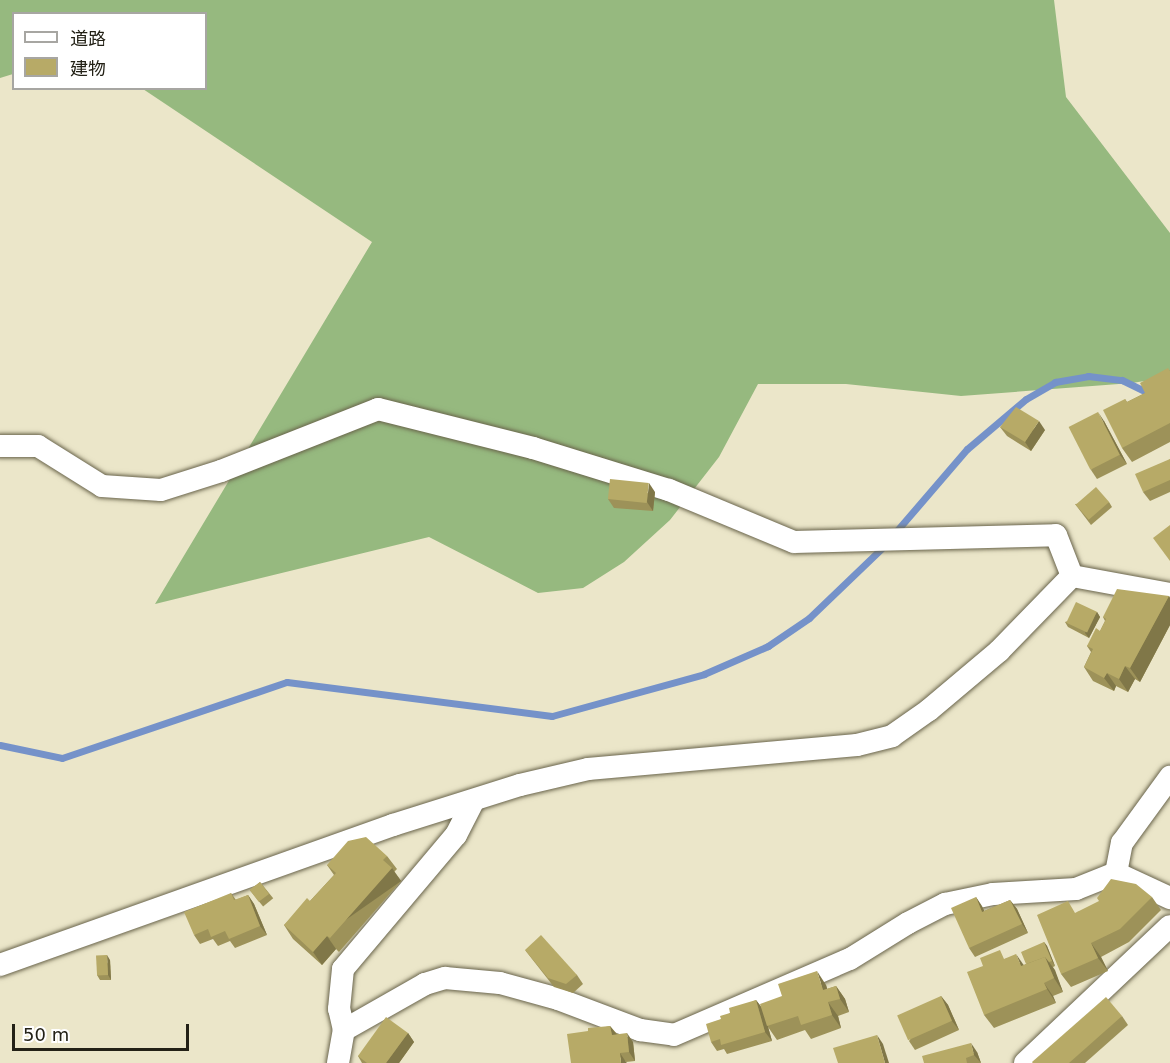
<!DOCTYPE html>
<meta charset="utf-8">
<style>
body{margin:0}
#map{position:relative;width:1170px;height:1063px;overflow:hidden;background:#ebe6c9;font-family:"DejaVu Sans","Noto Sans JP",sans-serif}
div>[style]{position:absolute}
.forest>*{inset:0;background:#96b97f}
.stream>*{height:7px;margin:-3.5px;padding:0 3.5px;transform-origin:3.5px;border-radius:3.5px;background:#7592c9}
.roads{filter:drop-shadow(0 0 2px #69644b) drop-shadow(0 0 2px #69644b)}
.minor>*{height:22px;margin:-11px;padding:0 11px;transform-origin:11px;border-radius:11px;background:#fff}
.wall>*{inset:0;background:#9d9259;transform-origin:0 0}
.shaded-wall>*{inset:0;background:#807748;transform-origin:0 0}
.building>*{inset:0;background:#b7aa67;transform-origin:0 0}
span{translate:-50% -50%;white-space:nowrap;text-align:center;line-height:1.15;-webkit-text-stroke:4.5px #fff;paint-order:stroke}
.legend{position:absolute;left:12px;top:12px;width:195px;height:78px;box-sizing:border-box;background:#fff;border:2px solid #a7a6a2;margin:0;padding:8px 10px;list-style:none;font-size:18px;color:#232116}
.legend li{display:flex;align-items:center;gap:12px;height:30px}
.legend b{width:30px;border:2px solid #a7a6a2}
.scale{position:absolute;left:12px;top:1024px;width:177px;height:27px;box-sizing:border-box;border:3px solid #232116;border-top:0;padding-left:8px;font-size:18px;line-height:21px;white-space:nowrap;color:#232116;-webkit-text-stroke:4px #fff;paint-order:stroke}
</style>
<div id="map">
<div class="forest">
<i style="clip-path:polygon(0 0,1054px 0,1066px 97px,1170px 233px,1170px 377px,1132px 383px,961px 396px,846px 384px,758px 384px,719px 457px,670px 520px,624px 562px,583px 588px,538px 593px,429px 537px,155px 604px,372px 242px,143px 89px,206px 88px,206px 14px,14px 14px,13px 74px,0 78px)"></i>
</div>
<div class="stream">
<i style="left:893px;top:535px;width:113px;rotate:-49.3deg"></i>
<i style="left:967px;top:449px;width:77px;rotate:-40.3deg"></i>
<i style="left:1026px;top:399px;width:34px;rotate:-30deg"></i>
<i style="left:1055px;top:382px;width:34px;rotate:-10deg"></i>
<i style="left:1088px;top:376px;width:34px;rotate:7deg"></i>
<i style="left:1122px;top:380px;width:32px;rotate:26deg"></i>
<i style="left:0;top:745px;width:63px;rotate:11.8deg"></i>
<i style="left:62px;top:758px;width:237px;rotate:-18.7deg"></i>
<i style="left:287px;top:682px;width:267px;rotate:7.3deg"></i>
<i style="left:552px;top:716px;width:158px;rotate:-15.4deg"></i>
<i style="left:704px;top:674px;width:70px;rotate:-23.6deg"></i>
<i style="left:768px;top:646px;width:50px;rotate:-34.3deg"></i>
<i style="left:809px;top:618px;width:104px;rotate:-43.8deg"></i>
</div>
<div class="roads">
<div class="minor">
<i style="left:0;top:446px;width:38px"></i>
<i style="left:38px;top:446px;width:75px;rotate:32deg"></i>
<i style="left:102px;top:486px;width:59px;rotate:3.9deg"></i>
<i style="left:161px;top:490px;width:63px;rotate:-17.6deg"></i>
<i style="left:221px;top:471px;width:169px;rotate:-21.5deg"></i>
<i style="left:378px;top:409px;width:160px;rotate:14.1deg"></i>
<i style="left:533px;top:448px;width:142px;rotate:17.2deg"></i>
<i style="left:669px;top:490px;width:135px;rotate:22.6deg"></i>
<i style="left:794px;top:542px;width:262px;rotate:-1.5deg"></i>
<i style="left:1056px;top:535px;width:44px;rotate:68.7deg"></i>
<i style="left:1116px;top:873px;width:31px;rotate:-79deg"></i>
<i style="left:1122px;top:843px;width:82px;rotate:-54deg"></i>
<i style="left:0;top:965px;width:417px;rotate:-19.6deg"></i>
<i style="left:393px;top:825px;width:133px;rotate:-17.5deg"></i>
<i style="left:520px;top:785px;width:70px;rotate:-13.2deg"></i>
<i style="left:588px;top:769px;width:270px;rotate:-5.1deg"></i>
<i style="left:857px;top:745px;width:36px;rotate:-14deg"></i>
<i style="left:892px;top:736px;width:45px;rotate:-35.1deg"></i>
<i style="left:929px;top:710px;width:92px;rotate:-40.1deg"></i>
<i style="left:999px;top:651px;width:105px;rotate:-45.8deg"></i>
<i style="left:1072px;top:576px;width:100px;rotate:10.4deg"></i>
<i style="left:344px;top:1030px;width:93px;rotate:-29.6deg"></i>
<i style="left:425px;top:984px;width:21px;rotate:-17deg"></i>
<i style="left:445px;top:978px;width:55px;rotate:5.2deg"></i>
<i style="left:500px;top:983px;width:60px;rotate:15.4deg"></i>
<i style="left:558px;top:999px;width:88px;rotate:20.7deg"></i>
<i style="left:640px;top:1030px;width:34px;rotate:8deg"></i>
<i style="left:674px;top:1035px;width:192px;rotate:-23.4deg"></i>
<i style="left:850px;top:959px;width:68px;rotate:-31.8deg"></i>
<i style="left:908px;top:923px;width:42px;rotate:-27.2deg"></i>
<i style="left:945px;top:904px;width:49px;rotate:-11.8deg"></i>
<i style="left:993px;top:894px;width:83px;rotate:-3.4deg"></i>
<i style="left:1076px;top:889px;width:43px;rotate:-21.8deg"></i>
<i style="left:1116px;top:873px;width:60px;rotate:24.8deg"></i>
<i style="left:338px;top:1063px;width:34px;rotate:-80deg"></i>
<i style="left:344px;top:1030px;width:22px;rotate:-103deg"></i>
<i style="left:339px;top:1009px;width:40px;rotate:-84.3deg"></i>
<i style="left:343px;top:969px;width:175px;rotate:-49.9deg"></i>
<i style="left:456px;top:835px;width:38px;rotate:-63deg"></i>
<i style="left:1025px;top:1063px;width:199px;rotate:-43.4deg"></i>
</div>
</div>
<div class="wall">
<i style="clip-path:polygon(1170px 370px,1170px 442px,1132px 462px,1122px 448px,1125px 399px,1127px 402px,1145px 393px)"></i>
<i style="clip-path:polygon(1104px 421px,1127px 464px,1097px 479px,1091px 470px)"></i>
<i style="clip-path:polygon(1000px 427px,1045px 430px,1031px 451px,1007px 436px)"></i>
<i style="clip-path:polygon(1170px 459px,1170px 492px,1150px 501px,1143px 492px)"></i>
<i style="clip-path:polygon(655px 492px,653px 511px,614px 508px,608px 499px)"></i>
<i style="clip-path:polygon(1109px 502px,1112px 507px,1091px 525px,1075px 504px)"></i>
<i style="clip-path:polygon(1169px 596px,1170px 598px,1170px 625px,1140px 682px,1135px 679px,1128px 692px,1116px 686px,1114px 691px,1093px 681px,1084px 667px,1091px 652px,1087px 646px,1100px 631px,1105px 621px,1103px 617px)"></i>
<i style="clip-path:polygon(1097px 612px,1100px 617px,1089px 638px,1068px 627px,1065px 622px)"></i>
<i style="clip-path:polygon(387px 856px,397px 869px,394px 872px,401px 881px,339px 952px,336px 949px,322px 965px,293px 939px,284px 925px,310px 901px,334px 875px,327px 865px)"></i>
<i style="left:260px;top:882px;width:21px;height:13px;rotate:51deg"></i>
<i style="clip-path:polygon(231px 893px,236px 900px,248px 895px,254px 904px,267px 935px,235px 948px,230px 941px,218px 946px,213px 939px,200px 944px,194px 935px)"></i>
<i style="clip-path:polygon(976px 897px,984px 911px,1010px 900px,1017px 909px,1028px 933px,975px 957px,969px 948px)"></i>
<i style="clip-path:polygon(1152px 897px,1161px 910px,1129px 942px,1101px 957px,1108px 971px,1071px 987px,1061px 974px,1077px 912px)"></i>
<i style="clip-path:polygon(1044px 942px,1047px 946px,1055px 966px,1053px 967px,1063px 992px,1053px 996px,1056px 1003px,994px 1028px,984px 1015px,1006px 958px,1024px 965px,1026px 964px)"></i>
<i style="clip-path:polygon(525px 950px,577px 975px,583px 984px,573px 993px,554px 987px)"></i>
<i style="clip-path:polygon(110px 960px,111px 980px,100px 980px,97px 975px)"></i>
<i style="clip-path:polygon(826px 985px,827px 989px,836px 986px,845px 999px,849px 1012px,838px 1016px,841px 1028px,811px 1039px,805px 1030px,777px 1040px,768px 1027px,772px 1041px,727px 1054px,724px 1049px,717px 1051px,711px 1042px,721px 1019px,730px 1013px,756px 1000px,761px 1007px)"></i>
<i style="clip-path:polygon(941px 996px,948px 1005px,959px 1030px,915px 1050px,909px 1041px)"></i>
<i style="clip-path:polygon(1122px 1016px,1128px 1025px,1085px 1063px,1032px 1063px)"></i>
<i style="clip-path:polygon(610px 1026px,617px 1034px,633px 1042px,635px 1061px,626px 1062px,588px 1031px)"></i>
<i style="clip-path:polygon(408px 1033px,414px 1042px,399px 1063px,362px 1063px,358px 1056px)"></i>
<i style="clip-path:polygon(977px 1052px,981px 1063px,924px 1063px)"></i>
</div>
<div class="shaded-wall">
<i style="clip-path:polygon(1098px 412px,1104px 421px,1127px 464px,1120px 455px)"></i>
<i style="clip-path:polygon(1039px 421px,1045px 430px,1031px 451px,1025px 442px)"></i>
<i style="clip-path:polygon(649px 483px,655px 492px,653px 511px,647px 502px)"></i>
<i style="clip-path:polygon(1169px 596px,1170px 598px,1170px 625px,1140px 682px,1130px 668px)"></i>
<i style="clip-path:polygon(1097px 612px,1100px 617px,1089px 638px,1085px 633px)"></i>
<i style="clip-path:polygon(1125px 666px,1135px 679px,1128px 692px,1119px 679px)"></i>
<i style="clip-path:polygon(1107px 673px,1116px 686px,1114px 691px,1104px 678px)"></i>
<i style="left:392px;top:868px;width:16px;height:94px;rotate:55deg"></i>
<i style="clip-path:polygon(248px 895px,254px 904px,267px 935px,260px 926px)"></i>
<i style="clip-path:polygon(976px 897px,982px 906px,989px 921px,982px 912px)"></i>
<i style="clip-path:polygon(1010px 900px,1017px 909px,1028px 933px,1022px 924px)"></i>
<i style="clip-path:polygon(327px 936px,336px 949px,322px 965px,313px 952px)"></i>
<i style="clip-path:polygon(1044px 942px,1047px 946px,1055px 966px,1052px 961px)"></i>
<i style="clip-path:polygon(1091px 943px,1101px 957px,1108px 971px,1098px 958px)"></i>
<i style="clip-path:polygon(1016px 954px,1025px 967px,1021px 966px)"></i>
<i style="clip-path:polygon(107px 955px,110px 960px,111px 980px,108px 975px)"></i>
<i style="clip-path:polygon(1045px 957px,1055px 970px,1063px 992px,1054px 978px)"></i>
<i style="clip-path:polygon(817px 971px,826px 985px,831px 1001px,823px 990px)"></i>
<i style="clip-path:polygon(1044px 983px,1053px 996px,1056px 1003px,1047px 989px)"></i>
<i style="clip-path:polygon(836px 986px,845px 999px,849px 1012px,840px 999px)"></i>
<i style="clip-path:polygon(941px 996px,948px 1005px,959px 1030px,952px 1021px)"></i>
<i style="clip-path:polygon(756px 1000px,763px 1009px,772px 1041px,765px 1032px)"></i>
<i style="clip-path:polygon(828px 1002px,838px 1016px,841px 1028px,832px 1015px)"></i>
<i style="clip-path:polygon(610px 1026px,617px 1035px,612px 1035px)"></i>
<i style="clip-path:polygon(408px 1033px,414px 1042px,399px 1063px,386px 1063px)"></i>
<i style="clip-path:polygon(627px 1033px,633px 1042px,635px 1061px,629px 1052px)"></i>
<i style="clip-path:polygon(877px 1035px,883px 1044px,889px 1063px,885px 1063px)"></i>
<i style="clip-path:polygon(971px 1043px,977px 1052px,981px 1063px,974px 1055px)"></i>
<i style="clip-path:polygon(620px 1053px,626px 1062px,627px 1063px,621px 1063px)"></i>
</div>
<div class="building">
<i style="clip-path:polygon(1168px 368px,1170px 371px,1170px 423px,1122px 448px,1103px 410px,1125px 399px,1127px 402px,1145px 393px,1140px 383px)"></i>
<i style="clip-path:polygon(1016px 407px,1039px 421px,1025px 442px,1000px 427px)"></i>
<i style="left:1098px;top:412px;width:48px;height:33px;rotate:63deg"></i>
<i style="clip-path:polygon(1170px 459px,1170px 480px,1143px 492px,1135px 474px)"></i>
<i style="left:610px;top:479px;width:39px;height:20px;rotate:6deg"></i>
<i style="left:1096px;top:487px;width:20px;height:27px;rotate:49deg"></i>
<i style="clip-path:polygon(1170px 525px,1170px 561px,1153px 538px)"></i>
<i style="clip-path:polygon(1117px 589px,1169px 596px,1130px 668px,1125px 666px,1119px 679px,1107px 673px,1104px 678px,1084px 667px,1093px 649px,1087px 646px,1096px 628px,1100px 631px,1106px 619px,1103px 617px)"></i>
<i style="left:1076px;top:602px;width:23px;height:23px;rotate:25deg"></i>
<i style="clip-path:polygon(366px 837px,387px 856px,383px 860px,392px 868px,330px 938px,327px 936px,313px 952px,284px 925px,307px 898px,310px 901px,336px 873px,327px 865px,348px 841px)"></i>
<i style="clip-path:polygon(1111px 879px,1136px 884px,1152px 897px,1120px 929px,1091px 943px,1098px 958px,1061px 974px,1037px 915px,1068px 901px,1075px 913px,1099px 901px,1097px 898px)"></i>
<i style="left:260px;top:882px;width:15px;height:13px;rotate:53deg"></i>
<i style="clip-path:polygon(231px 893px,234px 900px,248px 895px,260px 926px,229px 939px,225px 931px,211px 937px,208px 929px,194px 935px,184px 912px)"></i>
<i style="clip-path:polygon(976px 897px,982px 912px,1010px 900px,1022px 924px,969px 948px,951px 908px)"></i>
<i style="clip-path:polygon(541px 935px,577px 975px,566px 984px,548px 978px,525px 950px)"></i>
<i style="clip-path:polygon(1044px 942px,1052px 961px,1049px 962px,1045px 957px,1026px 964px,1021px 952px)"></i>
<i style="clip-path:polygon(1000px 950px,1004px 959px,1016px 954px,1021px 966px,1045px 957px,1054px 978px,1044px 983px,1047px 989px,984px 1015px,967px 972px,983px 966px,980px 958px)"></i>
<i style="left:107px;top:955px;width:20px;height:11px;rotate:87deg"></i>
<i style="clip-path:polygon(817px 971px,823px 990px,836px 986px,840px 999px,828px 1002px,832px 1015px,801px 1025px,798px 1016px,767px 1026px,760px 1004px,782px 996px,778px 984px)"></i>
<i style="left:941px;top:996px;width:27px;height:48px;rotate:66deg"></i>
<i style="clip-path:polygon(1106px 997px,1122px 1016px,1069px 1063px,1033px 1063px,1032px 1062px)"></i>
<i style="clip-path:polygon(756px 1000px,765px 1032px,721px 1045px,720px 1039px,711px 1042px,706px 1024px,721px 1019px,720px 1016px,730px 1013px,729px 1008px)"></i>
<i style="clip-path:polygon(386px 1017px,408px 1033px,386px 1063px,367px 1063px,358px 1056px)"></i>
<i style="clip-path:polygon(610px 1026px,612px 1035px,627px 1033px,629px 1052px,620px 1053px,621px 1063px,571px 1063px,567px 1034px,588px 1031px,588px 1028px)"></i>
<i style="clip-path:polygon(877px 1035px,885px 1063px,838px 1063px,833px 1048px)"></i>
<i style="clip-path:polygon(971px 1043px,974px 1055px,966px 1058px,967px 1063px,924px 1063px,922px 1056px)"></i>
</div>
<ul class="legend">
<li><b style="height:8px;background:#fff"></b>道路</li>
<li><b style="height:16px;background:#b7aa67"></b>建物</li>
</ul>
<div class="scale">50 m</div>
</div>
